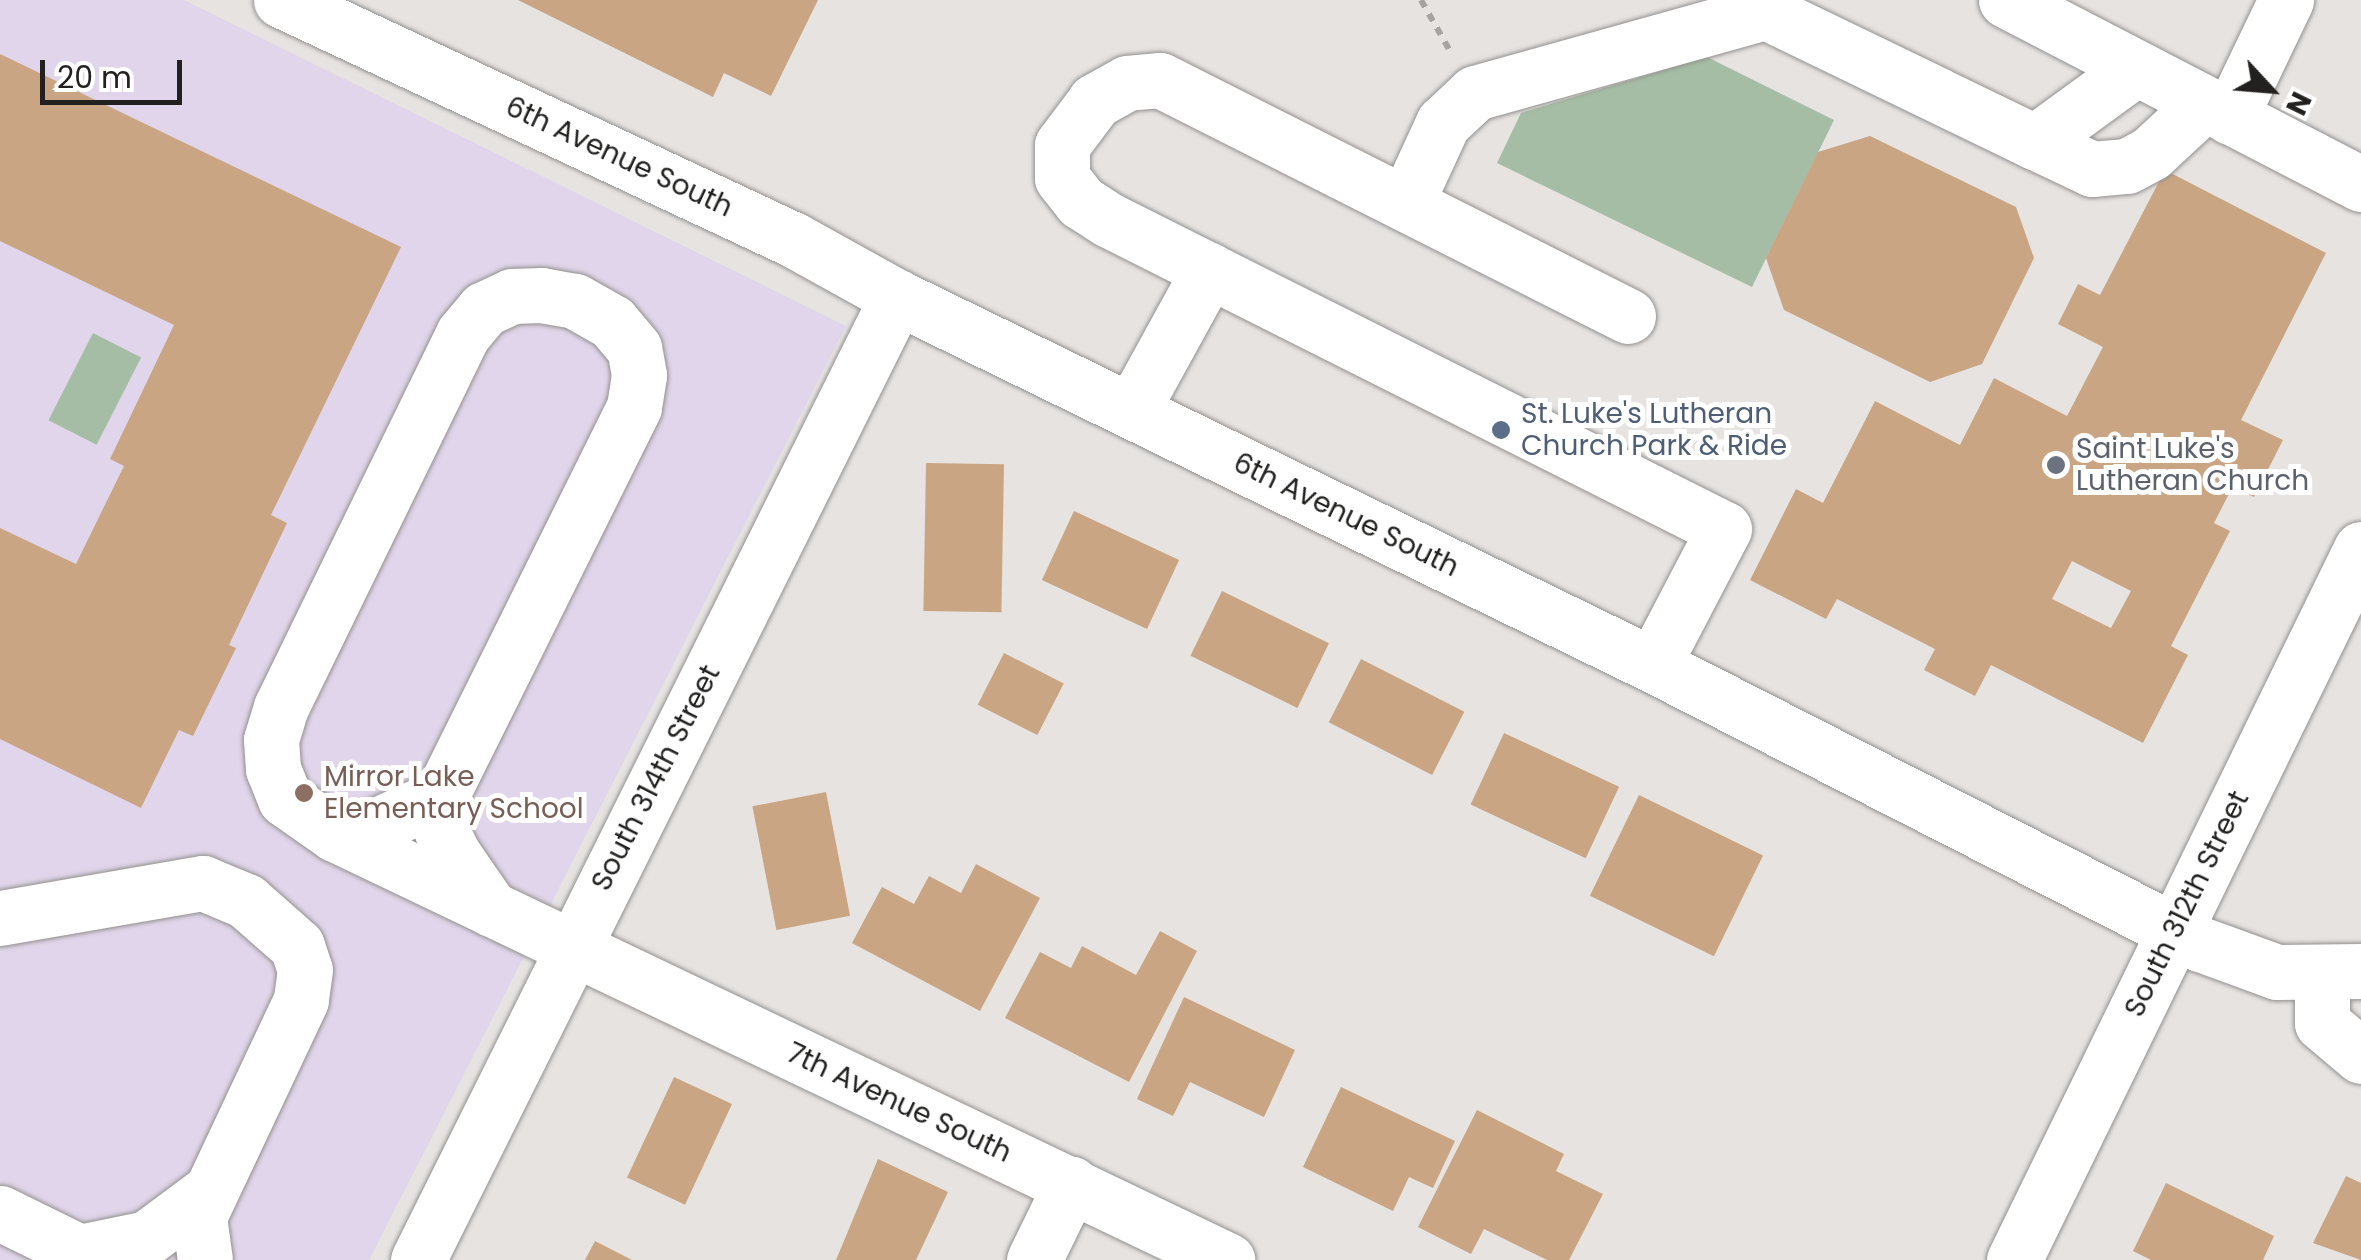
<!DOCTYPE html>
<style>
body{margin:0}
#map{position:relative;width:2361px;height:1260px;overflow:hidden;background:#e6e3e1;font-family:Poppins,sans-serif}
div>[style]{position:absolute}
.education>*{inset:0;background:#e0d5ea}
.green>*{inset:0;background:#a5bda5;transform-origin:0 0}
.building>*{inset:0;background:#caa583;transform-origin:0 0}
.path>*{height:6px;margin-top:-3px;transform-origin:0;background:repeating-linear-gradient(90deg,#a6a3a2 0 8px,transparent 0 16px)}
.roads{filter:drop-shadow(0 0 2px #93908e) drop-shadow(0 0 2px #93908e)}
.minor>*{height:55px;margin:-27.5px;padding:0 27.5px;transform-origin:27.5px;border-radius:27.5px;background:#fff}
.dots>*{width:28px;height:28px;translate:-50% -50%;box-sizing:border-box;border:5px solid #fff;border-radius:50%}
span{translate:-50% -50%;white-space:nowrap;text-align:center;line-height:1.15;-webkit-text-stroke:10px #fff;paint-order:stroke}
.street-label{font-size:28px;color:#222120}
.service-label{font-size:28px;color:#4e5e75}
.left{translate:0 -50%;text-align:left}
.worship-label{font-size:28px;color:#5b616d}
.education-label{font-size:28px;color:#785e54}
.north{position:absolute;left:2221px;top:40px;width:100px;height:100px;-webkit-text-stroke:8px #fff;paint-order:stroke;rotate:116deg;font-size:28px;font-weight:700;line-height:40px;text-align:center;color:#222120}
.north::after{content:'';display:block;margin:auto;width:35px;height:45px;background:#222120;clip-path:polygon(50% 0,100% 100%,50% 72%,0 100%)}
.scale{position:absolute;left:40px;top:60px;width:142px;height:45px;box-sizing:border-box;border:5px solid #222120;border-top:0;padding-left:12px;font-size:30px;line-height:35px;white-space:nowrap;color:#222120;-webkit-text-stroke:8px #fff;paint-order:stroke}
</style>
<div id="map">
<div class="education">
<i style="clip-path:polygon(0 0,184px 0,846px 326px,369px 1260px,0 1260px)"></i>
</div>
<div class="green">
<i style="clip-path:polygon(1707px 57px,1834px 120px,1752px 287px,1497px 163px,1521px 113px)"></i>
<i style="left:93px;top:333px;width:54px;height:98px;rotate:27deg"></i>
</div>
<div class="building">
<i style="clip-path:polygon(518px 0,818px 0,771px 96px,724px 73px,713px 97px)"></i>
<i style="clip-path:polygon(0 54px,401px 247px,271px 515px,287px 523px,229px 645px,236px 648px,193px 736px,179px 730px,141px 808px,0 739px,0 528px,76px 564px,124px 466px,110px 459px,174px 325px,0 241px)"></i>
<i style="clip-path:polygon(1870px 136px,2016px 207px,2034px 258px,1982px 364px,1930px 382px,1784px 310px,1766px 258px,1818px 152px)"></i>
<i style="clip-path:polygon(evenodd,2165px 170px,2326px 253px,2241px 420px,2283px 440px,2254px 497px,2233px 486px,2214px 523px,2230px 531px,2171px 646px,2188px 655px,2143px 743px,1991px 665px,1975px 696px,1924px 670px,1935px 649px,1837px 599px,1826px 619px,1750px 580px,1796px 489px,1823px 503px,1875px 401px,1960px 445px,1994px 378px,2067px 416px,2103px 347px,2058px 324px,2078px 284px,2100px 295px,2165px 170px,2072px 561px,2131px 591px,2111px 628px,2052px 599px,2072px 561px)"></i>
<i style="left:926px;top:463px;width:78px;height:148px;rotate:1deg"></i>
<i style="left:1074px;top:511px;width:116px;height:76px;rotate:25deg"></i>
<i style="left:1222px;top:591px;width:119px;height:72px;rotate:26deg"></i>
<i style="left:1004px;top:653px;width:67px;height:58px;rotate:27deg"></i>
<i style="left:1361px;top:659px;width:116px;height:71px;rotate:27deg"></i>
<i style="left:1504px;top:733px;width:127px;height:79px;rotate:25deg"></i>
<i style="left:826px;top:792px;width:126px;height:75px;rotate:79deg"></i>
<i style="left:1639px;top:795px;width:138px;height:112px;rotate:26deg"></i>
<i style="clip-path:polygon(976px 864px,1040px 898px,980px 1011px,852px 943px,882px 887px,914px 904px,929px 876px,961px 893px)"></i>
<i style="clip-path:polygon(1160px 931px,1197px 951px,1129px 1082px,1005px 1018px,1040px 952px,1071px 968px,1082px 946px,1136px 975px)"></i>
<i style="clip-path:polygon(1184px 997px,1295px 1050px,1264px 1117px,1190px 1082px,1173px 1116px,1137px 1099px)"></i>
<i style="left:674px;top:1077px;width:64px;height:111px;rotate:25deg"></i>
<i style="clip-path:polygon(1341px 1087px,1455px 1141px,1433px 1188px,1409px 1177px,1393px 1211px,1303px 1167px)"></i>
<i style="clip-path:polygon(1477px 1110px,1564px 1154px,1556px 1171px,1603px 1194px,1569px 1260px,1547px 1260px,1484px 1229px,1471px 1254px,1418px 1227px)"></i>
<i style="clip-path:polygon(878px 1159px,948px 1192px,916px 1260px,836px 1260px)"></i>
<i style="clip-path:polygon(2346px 1176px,2361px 1183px,2361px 1260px,2313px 1243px)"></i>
<i style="clip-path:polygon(2166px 1183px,2274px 1236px,2263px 1260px,2151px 1260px,2133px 1251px)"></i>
<i style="clip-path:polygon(595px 1241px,632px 1260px,585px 1260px)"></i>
</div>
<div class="path">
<i style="left:1421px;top:0;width:59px;rotate:60.4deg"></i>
</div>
<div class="roads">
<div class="minor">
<i style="left:281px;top:0;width:566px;rotate:25.07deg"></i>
<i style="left:794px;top:240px;width:118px;rotate:29deg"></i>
<i style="left:897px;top:297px;width:841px;rotate:25.96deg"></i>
<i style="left:1653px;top:665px;width:614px;rotate:27.02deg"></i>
<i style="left:2200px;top:944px;width:82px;rotate:20deg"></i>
<i style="left:2277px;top:972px;width:84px;rotate:-0.7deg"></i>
<i style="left:2006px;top:0;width:400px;rotate:27.4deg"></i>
<i style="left:2230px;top:117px;width:130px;rotate:-64.4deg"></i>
<i style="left:2035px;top:142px;width:63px;rotate:25.3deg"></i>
<i style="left:2092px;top:169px;width:35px;rotate:-5deg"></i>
<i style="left:2127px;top:166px;width:27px;rotate:-28deg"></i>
<i style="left:2151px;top:153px;width:72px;rotate:-42.8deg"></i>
<i style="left:1408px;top:199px;width:84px;rotate:-65.3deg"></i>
<i style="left:1443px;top:123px;width:44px;rotate:-43.2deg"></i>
<i style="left:1475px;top:93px;width:302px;rotate:-15.6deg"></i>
<i style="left:1766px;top:12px;width:299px;rotate:25.8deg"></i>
<i style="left:2035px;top:142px;width:124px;rotate:-36.1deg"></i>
<i style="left:1628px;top:316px;width:524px;rotate:-153.24deg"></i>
<i style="left:1160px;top:80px;width:33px;rotate:175deg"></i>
<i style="left:1127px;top:83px;width:37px;rotate:151deg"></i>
<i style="left:1095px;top:101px;width:55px;rotate:126.9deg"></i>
<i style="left:1062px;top:145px;width:33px;rotate:90deg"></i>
<i style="left:1062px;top:178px;width:31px;rotate:52deg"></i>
<i style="left:1081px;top:202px;width:33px;rotate:33deg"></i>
<i style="left:1109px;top:220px;width:688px;rotate:26.68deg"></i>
<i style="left:1724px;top:529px;width:153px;rotate:117.6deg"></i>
<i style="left:1132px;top:410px;width:160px;rotate:-61.2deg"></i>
<i style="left:335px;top:834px;width:39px;rotate:-10deg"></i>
<i style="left:373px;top:827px;width:75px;rotate:-24.5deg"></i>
<i style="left:491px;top:909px;width:67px;rotate:-124.6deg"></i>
<i style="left:453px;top:854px;width:28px;rotate:-116deg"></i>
<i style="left:441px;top:829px;width:33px;rotate:-90deg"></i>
<i style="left:441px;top:796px;width:434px;rotate:-63.6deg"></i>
<i style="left:634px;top:407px;width:32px;rotate:-81deg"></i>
<i style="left:639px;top:375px;width:27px;rotate:-100deg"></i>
<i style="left:634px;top:348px;width:34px;rotate:-130deg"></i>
<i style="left:612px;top:322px;width:43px;rotate:-150.4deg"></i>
<i style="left:575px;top:301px;width:34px;rotate:-170deg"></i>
<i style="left:542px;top:295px;width:30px;rotate:178deg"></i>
<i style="left:512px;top:296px;width:31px;rotate:155deg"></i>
<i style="left:484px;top:309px;width:33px;rotate:130deg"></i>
<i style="left:463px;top:334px;width:415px;rotate:116deg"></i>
<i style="left:281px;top:707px;width:34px;rotate:107deg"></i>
<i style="left:271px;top:740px;width:29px;rotate:86deg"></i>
<i style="left:273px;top:769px;width:32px;rotate:68deg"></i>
<i style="left:285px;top:799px;width:61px;rotate:35deg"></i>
<i style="left:335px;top:834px;width:989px;rotate:25.53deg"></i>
<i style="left:0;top:918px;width:206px;rotate:-9.8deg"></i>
<i style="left:203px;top:883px;width:47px;rotate:22.7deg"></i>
<i style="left:246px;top:901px;width:68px;rotate:41.4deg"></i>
<i style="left:297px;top:946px;width:25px;rotate:72deg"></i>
<i style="left:305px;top:970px;width:30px;rotate:98deg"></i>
<i style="left:301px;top:1000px;width:240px;rotate:115.2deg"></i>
<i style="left:199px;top:1217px;width:43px;rotate:82.1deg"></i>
<i style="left:2322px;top:975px;width:48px;rotate:90deg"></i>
<i style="left:2322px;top:1023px;width:51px;rotate:40.2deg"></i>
<i style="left:0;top:1213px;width:107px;rotate:26.1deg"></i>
<i style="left:80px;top:1252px;width:68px;rotate:-11.8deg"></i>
<i style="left:147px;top:1238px;width:77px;rotate:-36.6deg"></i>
<i style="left:418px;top:1260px;width:1076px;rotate:-63.55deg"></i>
<i style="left:1034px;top:1260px;width:85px;rotate:-64deg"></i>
<i style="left:2014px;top:1260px;width:791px;rotate:-63.99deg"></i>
</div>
</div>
<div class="dots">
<i style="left:1501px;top:430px;background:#5c6f8a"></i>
<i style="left:2056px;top:465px;background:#6b7280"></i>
<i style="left:304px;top:793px;background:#8d6e63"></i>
</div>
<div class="street-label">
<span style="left:619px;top:157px;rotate:25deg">6th Avenue South</span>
<span style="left:1346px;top:515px;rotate:26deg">6th Avenue South</span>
<span style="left:656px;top:778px;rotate:-63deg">South 314th Street</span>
<span style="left:2187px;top:904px;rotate:-64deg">South 312th Street</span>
<span style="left:899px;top:1103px;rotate:25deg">7th Avenue South</span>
</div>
<div class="service-label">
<span class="left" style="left:1521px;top:430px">St. Luke's Lutheran<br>Church Park &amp; Ride</span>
</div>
<div class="worship-label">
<span class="left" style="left:2076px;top:465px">Saint Luke's<br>Lutheran Church</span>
</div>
<div class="education-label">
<span class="left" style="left:324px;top:793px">Mirror Lake<br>Elementary School</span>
</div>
<div class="north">N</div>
<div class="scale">20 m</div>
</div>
